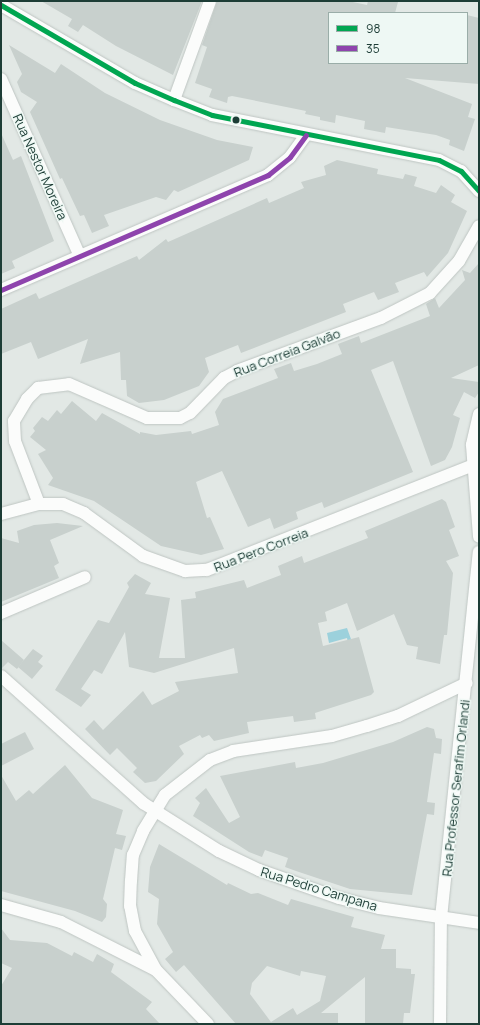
<!DOCTYPE html>
<meta charset="utf-8">
<style>
body{margin:0}
#map{position:relative;width:480px;height:1025px;overflow:hidden;background:#e2e8e5;font-family:Manrope,sans-serif}
div>[style]{position:absolute}
.water>*{inset:0;background:#9cd1dc}
.building>*{inset:0;background:#c8d0cd}
.roads{filter:drop-shadow(0 0 1px #bec5c2) drop-shadow(0 0 1px #bec5c2)}
.street>*{height:12px;margin:-6px;padding:0 6px;transform-origin:6px;border-radius:6px;background:#fbfcfb}
.bus-1>*{height:5px;margin:-2.5px;padding:0 2.5px;transform-origin:2.5px;border-radius:2.5px;background:#00a651}
.bus-2>*{height:5px;margin:-2.5px;padding:0 2.5px;transform-origin:2.5px;border-radius:2.5px;background:#8e44ad}
.dots>*{width:11px;height:11px;translate:-50% -50%;box-sizing:border-box;border:2px solid #eef8f4;border-radius:50%}
span{translate:-50% -50%;white-space:nowrap;text-align:center;line-height:1.15;-webkit-text-stroke:3px #eef8f4;paint-order:stroke}
.street-label{font-size:13px;color:#1d3d36}
.frame{position:absolute;inset:0;border:2px solid #1d3d36;pointer-events:none}
.legend{position:absolute;left:328px;top:12px;width:140px;height:52px;box-sizing:border-box;background:#eef8f4;border:1px solid #9aada8;margin:0;padding:5px 7px;list-style:none;font-size:12px;color:#1d3d36}
.legend li{display:flex;align-items:center;gap:8px;height:20px}
.legend b{width:20px;border:1px solid #9aada8}
</style>
<div id="map">
<div class="water">
<i style="clip-path:polygon(347px 628px,352px 642px,348px 643px,347px 638px,329px 643px,327px 633px)"></i>
</div>
<div class="building">
<i style="clip-path:polygon(41px 1px,202px 1px,173px 75px,116px 46px,83px 25px,78px 32px,68px 26px,72px 19px)"></i>
<i style="clip-path:polygon(217px 1px,348px 1px,367px 5px,368px 1px,398px 2px,395px 13px,329px 13px,329px 63px,467px 63px,467px 15px,479px 18px,479px 84px,405px 78px,472px 104px,468px 117px,475px 119px,464px 151px,449px 145px,450px 140px,436px 135px,386px 127px,385px 133px,364px 129px,365px 121px,336px 115px,335px 123px,320px 120px,320px 117px,305px 114px,306px 111px,232px 96px,228px 97px,227px 103px,209px 97px,212px 89px,195px 83px,207px 47px,202px 45px)"></i>
<i style="clip-path:polygon(9px 45px,55px 73px,61px 64px,105px 93px,160px 120px,217px 140px,253px 147px,249px 160px,178px 192px,174px 190px,166px 200px,156px 197px,104px 215px,109px 226px,92px 233px,84px 215px,80px 216px,62px 178px,60px 179px,30px 112px,37px 102px,21px 92px,17px 82px,22px 74px)"></i>
<i style="clip-path:polygon(1px 133px,13px 160px,21px 156px,54px 241px,12px 261px,15px 268px,1px 274px)"></i>
<i style="clip-path:polygon(337px 160px,378px 169px,377px 174px,403px 179px,405px 174px,417px 177px,414px 186px,436px 193px,441px 185px,455px 195px,451px 202px,467px 211px,448px 253px,427px 277px,424px 272px,395px 283px,399px 292px,378px 300px,374px 292px,343px 304px,346px 312px,241px 353px,238px 345px,205px 358px,209px 372px,199px 386px,164px 400px,139px 403px,127px 396px,126px 380px,121px 380px,120px 352px,80px 364px,88px 339px,38px 359px,31px 342px,1px 354px,1px 309px,36px 293px,39px 299px,137px 256px,139px 260px,166px 239px,168px 242px,267px 198px,269px 203px,304px 188px,301px 182px,326px 175px,324px 166px)"></i>
<i style="clip-path:polygon(479px 263px,479px 365px,451px 378px,479px 382px,479px 392px,475px 398px,464px 392px,453px 415px,460px 418px,452px 447px,445px 460px,431px 466px,393px 361px,371px 370px,413px 472px,324px 508px,322px 502px,296px 512px,298px 519px,274px 529px,270px 518px,248px 527px,222px 471px,196px 482px,207px 518px,210px 517px,224px 549px,201px 555px,161px 546px,94px 501px,48px 485px,53px 478px,38px 454px,46px 450px,30px 437px,35px 431px,33px 428px,42px 417px,48px 421px,57px 410px,61px 414px,72px 401px,96px 421px,102px 413px,140px 434px,140px 432px,156px 435px,191px 431px,192px 434px,219px 425px,215px 412px,223px 399px,278px 378px,274px 369px,280px 367px,291px 363px,294px 371px,317px 364px,342px 354px,338px 344px,359px 336px,361px 343px,430px 316px,426px 304px,435px 298px,439px 308px,465px 280px,462px 270px,470px 273px)"></i>
<i style="clip-path:polygon(442px 499px,446px 502px,455px 527px,449px 530px,459px 556px,446px 561px,453px 573px,447px 635px,444px 635px,440px 664px,416px 659px,418px 647px,407px 645px,394px 614px,357px 631px,347px 603px,325px 612px,327px 621px,318px 623px,323px 646px,359px 637px,374px 692px,371px 695px,315px 713px,316px 719px,294px 722px,293px 716px,247px 722px,249px 733px,214px 741px,209px 735px,202px 738px,200px 735px,179px 746px,184px 754px,156px 781px,145px 783px,133px 772px,137px 768px,117px 748px,110px 755px,85px 729px,94px 720px,103px 730px,143px 691px,152px 705px,179px 691px,175px 682px,238px 673px,234px 648px,154px 673px,129px 667px,125px 632px,102px 674px,94px 670px,81px 689px,91px 695px,81px 707px,55px 690px,98px 620px,109px 623px,129px 587px,127px 583px,135px 574px,151px 583px,145px 594px,170px 598px,159px 658px,185px 658px,181px 600px,196px 598px,195px 592px,244px 580px,247px 588px,281px 575px,278px 566px,302px 556px,304px 563px,368px 538px,365px 531px)"></i>
<i style="clip-path:polygon(57px 523px,83px 526px,50px 540px,59px 563px,54px 566px,59px 578px,1px 602px,1px 538px,19px 543px,17px 531px,34px 525px)"></i>
<i style="clip-path:polygon(1px 640px,24px 660px,17px 669px,8px 662px,1px 669px)"></i>
<i style="clip-path:polygon(33px 649px,43px 656px,38px 662px,43px 666px,32px 679px,18px 667px)"></i>
<i style="clip-path:polygon(427px 727px,434px 729px,436px 738px,442px 739px,441px 754px,434px 753px,427px 802px,435px 803px,434px 815px,427px 814px,412px 895px,350px 889px,296px 871px,285px 867px,288px 858px,265px 850px,262px 857px,249px 852px,193px 816px,200px 803px,195px 798px,206px 788px,229px 823px,240px 817px,220px 776px,295px 762px,296px 768px,323px 763px,393px 742px)"></i>
<i style="clip-path:polygon(25px 732px,34px 749px,1px 766px,1px 744px)"></i>
<i style="clip-path:polygon(65px 765px,92px 798px,123px 810px,116px 834px,126px 836px,122px 850px,115px 848px,103px 899px,107px 904px,106px 917px,102px 922px,75px 911px,1px 891px,1px 775px,16px 801px,29px 790px,33px 794px)"></i>
<i style="clip-path:polygon(evenodd,159px 844px,227px 885px,228px 883px,251px 894px,258px 893px,288px 905px,291px 899px,354px 917px,351px 927px,385px 935px,381px 949px,396px 949px,396px 968px,411px 969px,411px 974px,415px 974px,410px 1013px,404px 1013px,403px 1024px,365px 1024px,365px 977px,321px 1013px,338px 1013px,338px 1024px,236px 1024px,184px 965px,176px 972px,165px 959px,173px 952px,157px 924px,159px 899px,148px 892px,150px 867px,159px 844px,267px 966px,300px 976px,301px 971px,326px 976px,320px 1001px,297px 1015px,293px 1008px,271px 1022px,250px 994px,252px 983px,267px 966px)"></i>
<i style="clip-path:polygon(1px 928px,10px 940px,47px 943px,72px 956px,74px 952px,93px 962px,97px 954px,114px 964px,111px 972px,152px 1002px,146px 1009px,160px 1024px,1px 1024px,1px 986px,12px 968px,1px 963px)"></i>
</div>
<div class="roads">
<div class="street">
<i style="left:1px;top:5px;width:155px;rotate:30.2deg"></i>
<i style="left:135px;top:83px;width:43px;rotate:23.6deg"></i>
<i style="left:174px;top:100px;width:41px;rotate:21.5deg"></i>
<i style="left:212px;top:115px;width:231px;rotate:11.2deg"></i>
<i style="left:439px;top:160px;width:25px;rotate:27deg"></i>
<i style="left:461px;top:171px;width:27px;rotate:48deg"></i>
<i style="left:1px;top:79px;width:192px;rotate:66deg"></i>
<i style="left:174px;top:100px;width:105px;rotate:-70deg"></i>
<i style="left:1px;top:290px;width:291px;rotate:-23.3deg"></i>
<i style="left:268px;top:175px;width:28px;rotate:-39deg"></i>
<i style="left:290px;top:157px;width:27px;rotate:-54deg"></i>
<i style="left:479px;top:414px;width:32px;rotate:103deg"></i>
<i style="left:472px;top:445px;width:92px;rotate:85.6deg"></i>
<i style="left:39px;top:504px;width:67px;rotate:-110.9deg"></i>
<i style="left:15px;top:441px;width:20px;rotate:-93deg"></i>
<i style="left:14px;top:421px;width:26px;rotate:-59deg"></i>
<i style="left:27px;top:399px;width:16px;rotate:-45deg"></i>
<i style="left:38px;top:388px;width:31px;rotate:-7deg"></i>
<i style="left:69px;top:384px;width:85px;rotate:23.6deg"></i>
<i style="left:147px;top:418px;width:33px"></i>
<i style="left:180px;top:418px;width:11px;rotate:-27deg"></i>
<i style="left:190px;top:413px;width:49px;rotate:-45.8deg"></i>
<i style="left:224px;top:378px;width:15px;rotate:-28deg"></i>
<i style="left:237px;top:371px;width:153px;rotate:-20.2deg"></i>
<i style="left:381px;top:318px;width:55px;rotate:-27deg"></i>
<i style="left:430px;top:293px;width:43px;rotate:-47.8deg"></i>
<i style="left:459px;top:261px;width:40px;rotate:-60.3deg"></i>
<i style="left:1px;top:514px;width:39px;rotate:-15deg"></i>
<i style="left:39px;top:504px;width:24px"></i>
<i style="left:63px;top:504px;width:23px;rotate:23deg"></i>
<i style="left:84px;top:513px;width:73px;rotate:36.1deg"></i>
<i style="left:143px;top:556px;width:45px;rotate:19.7deg"></i>
<i style="left:185px;top:571px;width:22px;rotate:-3deg"></i>
<i style="left:207px;top:570px;width:292px;rotate:-21.5deg"></i>
<i style="left:1px;top:613px;width:91px;rotate:-23.2deg"></i>
<i style="left:1px;top:676px;width:191px;rotate:41.8deg"></i>
<i style="left:143px;top:803px;width:90px;rotate:32.3deg"></i>
<i style="left:219px;top:851px;width:44px;rotate:25.4deg"></i>
<i style="left:259px;top:870px;width:85px;rotate:19.3deg"></i>
<i style="left:339px;top:898px;width:41px;rotate:14deg"></i>
<i style="left:379px;top:908px;width:101px;rotate:8.5deg"></i>
<i style="left:1px;top:905px;width:62px;rotate:15.8deg"></i>
<i style="left:61px;top:922px;width:106px;rotate:26.8deg"></i>
<i style="left:156px;top:970px;width:75px;rotate:46.1deg"></i>
<i style="left:156px;top:970px;width:44px;rotate:-118.3deg"></i>
<i style="left:135px;top:931px;width:25px;rotate:-101deg"></i>
<i style="left:130px;top:906px;width:25px;rotate:-88deg"></i>
<i style="left:131px;top:881px;width:26px;rotate:-86deg"></i>
<i style="left:133px;top:855px;width:26px;rotate:-67deg"></i>
<i style="left:143px;top:831px;width:42px;rotate:-58.6deg"></i>
<i style="left:165px;top:795px;width:57px;rotate:-37.9deg"></i>
<i style="left:210px;top:760px;width:25px;rotate:-21deg"></i>
<i style="left:233px;top:751px;width:100px;rotate:-8.6deg"></i>
<i style="left:332px;top:736px;width:36px;rotate:-16deg"></i>
<i style="left:367px;top:726px;width:33px;rotate:-18deg"></i>
<i style="left:398px;top:716px;width:76px;rotate:-25.6deg"></i>
<i style="left:440px;top:1024px;width:106px;rotate:-89.5deg"></i>
<i style="left:441px;top:918px;width:368px;rotate:-84.1deg"></i>
</div>
</div>
<div class="bus-1">
<i style="left:1px;top:5px;width:155px;rotate:30.2deg"></i>
<i style="left:135px;top:83px;width:43px;rotate:23.6deg"></i>
<i style="left:174px;top:100px;width:41px;rotate:21.5deg"></i>
<i style="left:212px;top:115px;width:231px;rotate:11.2deg"></i>
<i style="left:439px;top:160px;width:25px;rotate:27deg"></i>
<i style="left:461px;top:171px;width:27px;rotate:48deg"></i>
</div>
<div class="bus-2">
<i style="left:1px;top:290px;width:291px;rotate:-23.3deg"></i>
<i style="left:268px;top:175px;width:28px;rotate:-39deg"></i>
<i style="left:290px;top:157px;width:27px;rotate:-54deg"></i>
</div>
<div class="dots">
<i style="left:236px;top:120px;background:#1d3d36"></i>
</div>
<div class="street-label">
<span style="left:40px;top:167px;rotate:66deg">Rua Nestor Moreira</span>
<span style="left:287px;top:353px;rotate:-21deg">Rua Correia Galvão</span>
<span style="left:261px;top:550px;rotate:-21deg">Rua Pero Correia</span>
<span style="left:456px;top:788px;rotate:-84deg">Rua Professor Serafim Orlandi</span>
<span style="left:319px;top:889px;rotate:17deg">Rua Pedro Campana</span>
</div>
<div class="frame"></div>
<ul class="legend">
<li><b style="height:5px;background:#00a651"></b>98</li>
<li><b style="height:5px;background:#8e44ad"></b>35</li>
</ul>
</div>
